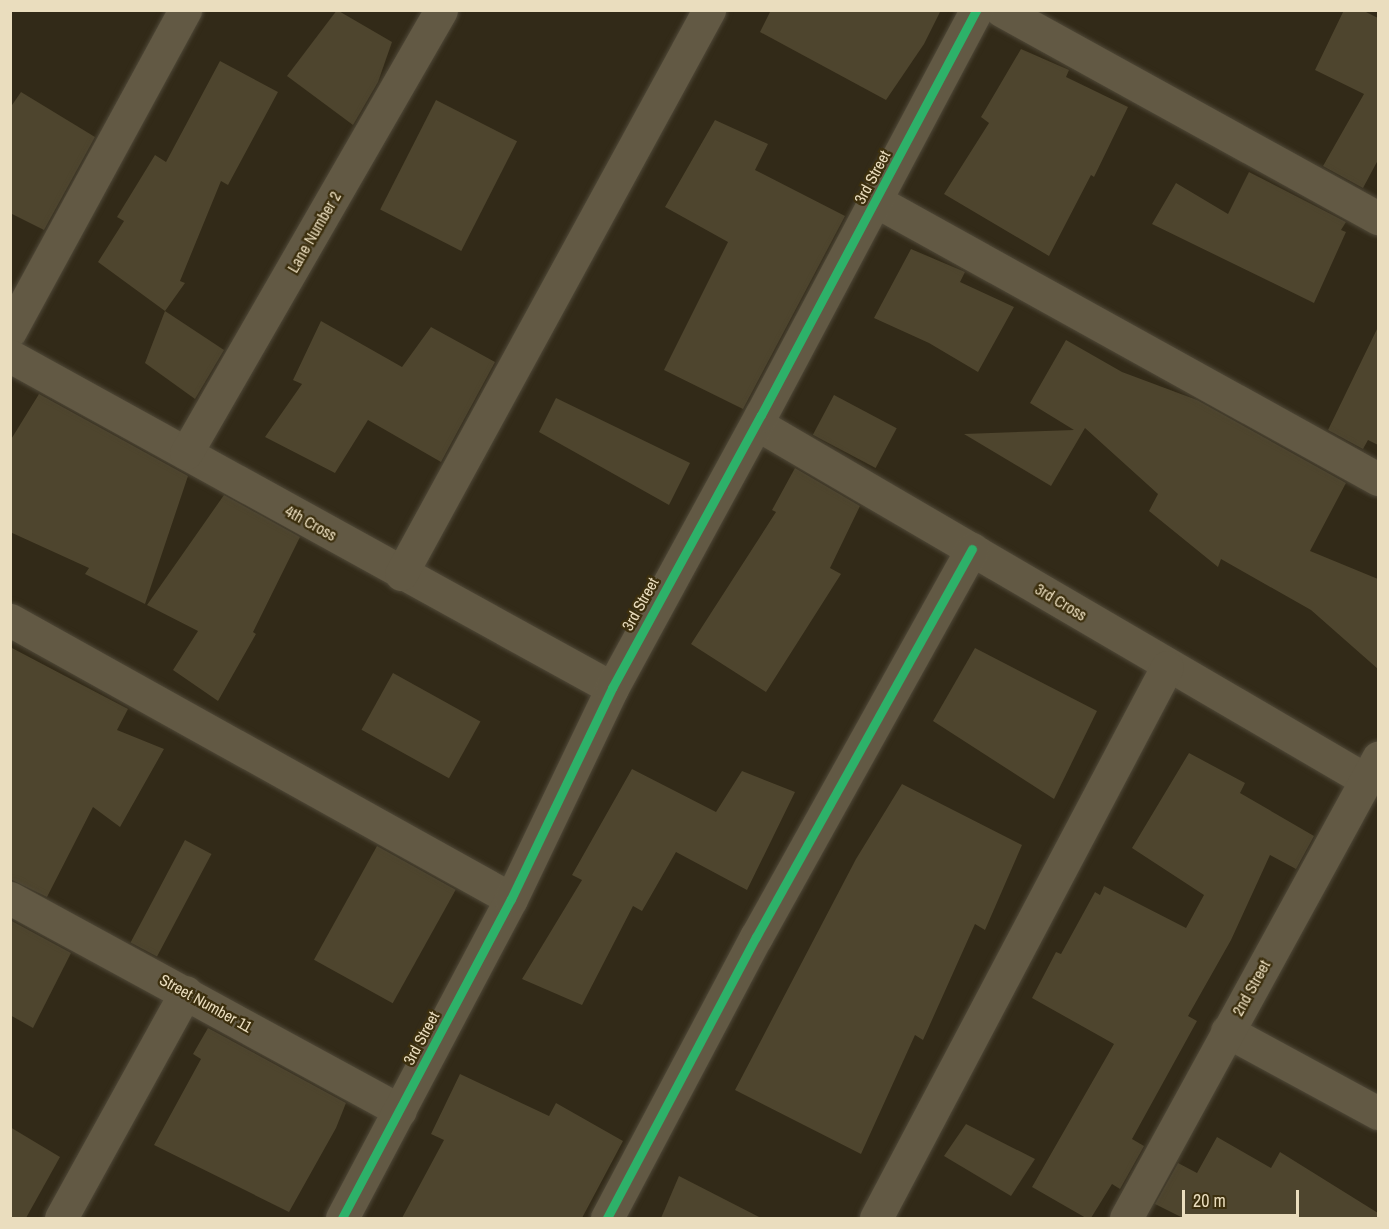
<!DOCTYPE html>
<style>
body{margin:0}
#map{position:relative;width:1389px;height:1229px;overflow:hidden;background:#322a18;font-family:"Archivo Narrow",sans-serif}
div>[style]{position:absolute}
.building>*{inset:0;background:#4e452e;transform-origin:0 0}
.roads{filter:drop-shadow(0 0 2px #4f4838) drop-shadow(0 0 2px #4f4838)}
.minor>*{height:33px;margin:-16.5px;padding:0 16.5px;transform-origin:16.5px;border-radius:16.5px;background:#625944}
.cycleway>*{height:9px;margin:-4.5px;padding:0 4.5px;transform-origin:4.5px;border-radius:4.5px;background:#2db169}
span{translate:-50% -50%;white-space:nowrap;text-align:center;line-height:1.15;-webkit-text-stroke:4.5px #3c2f0e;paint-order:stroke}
.street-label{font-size:16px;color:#eaddbe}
.frame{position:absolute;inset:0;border:12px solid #eaddbe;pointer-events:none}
.scale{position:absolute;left:1182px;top:1190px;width:117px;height:27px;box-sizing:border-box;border:3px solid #eaddbe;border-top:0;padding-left:8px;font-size:18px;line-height:21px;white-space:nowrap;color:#eaddbe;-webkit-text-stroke:4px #3c2f0e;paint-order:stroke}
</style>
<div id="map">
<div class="building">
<i style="clip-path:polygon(337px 10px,392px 42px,378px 82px,353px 125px,287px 76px)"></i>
<i style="clip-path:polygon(771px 10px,941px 10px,924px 44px,886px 100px,760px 32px)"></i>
<i style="clip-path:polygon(1344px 10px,1362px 10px,1378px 18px,1378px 160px,1363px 188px,1323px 166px,1364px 94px,1315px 70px)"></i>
<i style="clip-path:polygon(1021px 49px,1069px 70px,1066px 77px,1128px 107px,1094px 177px,1091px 175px,1049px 256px,944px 194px,989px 123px,981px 117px)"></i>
<i style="clip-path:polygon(220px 61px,278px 92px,228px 185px,221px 181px,180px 281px,185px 283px,165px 311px,98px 262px,124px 221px,117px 217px,155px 155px,166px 162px)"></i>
<i style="clip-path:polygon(21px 92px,95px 137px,44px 230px,10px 213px,10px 108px)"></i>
<i style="left:436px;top:100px;width:91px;height:123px;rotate:27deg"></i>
<i style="clip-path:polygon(715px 120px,768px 144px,755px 170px,845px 216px,743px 409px,664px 370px,728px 242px,665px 207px)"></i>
<i style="clip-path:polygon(1249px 172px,1346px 222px,1341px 230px,1346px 232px,1314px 303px,1152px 224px,1176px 183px,1228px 214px)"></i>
<i style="clip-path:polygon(911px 249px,965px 272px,960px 282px,1014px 307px,978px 372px,929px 343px,874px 318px)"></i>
<i style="clip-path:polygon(165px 311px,224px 350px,195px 399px,145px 363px)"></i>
<i style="clip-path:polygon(321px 321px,402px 367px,431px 327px,495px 362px,441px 462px,368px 420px,335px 473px,265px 437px,302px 384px,293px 380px)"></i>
<i style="clip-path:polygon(1378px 327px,1378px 445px,1368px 440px,1363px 449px,1328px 430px)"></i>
<i style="clip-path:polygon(1066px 340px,1122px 372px,1197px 400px,1346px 483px,1310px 551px,1378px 579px,1378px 669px,1311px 610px,1221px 559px,1218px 567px,1149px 511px,1158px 494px,1085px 428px,1051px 486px,964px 434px,1074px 430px,1030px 403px)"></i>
<i style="clip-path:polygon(39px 394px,188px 476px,145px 604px,85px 574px,89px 568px,10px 532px,10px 441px)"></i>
<i style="left:834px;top:395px;width:71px;height:45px;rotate:28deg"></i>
<i style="clip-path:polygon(556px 398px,690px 463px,669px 505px,539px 432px)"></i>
<i style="clip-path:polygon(795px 468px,860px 506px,830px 568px,841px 574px,766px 692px,691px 644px,776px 512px,772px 510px)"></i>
<i style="clip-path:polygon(224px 495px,300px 537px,253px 632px,256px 634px,218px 701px,173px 670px,198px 631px,147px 605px)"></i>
<i style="clip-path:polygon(10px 647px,128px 709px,117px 730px,164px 749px,120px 827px,93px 807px,47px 897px,10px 879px)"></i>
<i style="clip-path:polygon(975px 648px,1097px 711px,1054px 799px,933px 721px)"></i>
<i style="left:393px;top:673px;width:100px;height:65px;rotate:29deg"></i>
<i style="clip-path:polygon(1189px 753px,1245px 783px,1240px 793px,1314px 836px,1296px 869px,1270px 855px,1231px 940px,1188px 1016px,1197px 1021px,1132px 1139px,1144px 1146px,1120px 1189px,1112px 1184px,1091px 1218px,1086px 1218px,1032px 1187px,1114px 1044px,1032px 998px,1056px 952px,1061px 954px,1095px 892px,1100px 895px,1104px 886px,1186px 928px,1204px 895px,1132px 848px)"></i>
<i style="clip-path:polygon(632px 769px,716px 812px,742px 771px,795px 792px,747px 890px,676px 852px,642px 911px,633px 906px,582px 1005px,522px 979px,582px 880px,572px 875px)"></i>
<i style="clip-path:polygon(902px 784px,1022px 845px,985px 930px,975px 924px,923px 1040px,915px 1035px,861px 1154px,735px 1090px,856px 859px)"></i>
<i style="left:185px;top:840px;width:30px;height:116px;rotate:28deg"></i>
<i style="left:377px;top:846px;width:90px;height:130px;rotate:29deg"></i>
<i style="clip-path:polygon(10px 920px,71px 953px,33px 1028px,10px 1015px)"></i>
<i style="clip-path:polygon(208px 1028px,346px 1103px,336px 1128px,289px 1212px,154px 1145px,201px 1059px,193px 1054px)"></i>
<i style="clip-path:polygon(460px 1074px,549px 1116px,556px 1103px,623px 1141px,582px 1218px,402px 1218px,444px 1140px,431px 1134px)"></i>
<i style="clip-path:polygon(966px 1124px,1035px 1159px,1011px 1196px,944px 1156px)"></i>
<i style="clip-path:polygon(10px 1127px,60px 1157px,26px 1218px,10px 1218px)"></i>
<i style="clip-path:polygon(1217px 1137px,1271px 1168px,1280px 1152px,1378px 1213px,1378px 1218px,1183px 1218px,1155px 1204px,1178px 1163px,1197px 1173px)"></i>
<i style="clip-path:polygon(679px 1176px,761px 1218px,661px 1218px)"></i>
</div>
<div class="roads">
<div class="minor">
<i style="left:1001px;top:10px;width:431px;rotate:28.9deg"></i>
<i style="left:876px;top:201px;width:574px;rotate:28.98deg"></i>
<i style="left:10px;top:331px;width:366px;rotate:-61.4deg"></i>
<i style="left:10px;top:356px;width:687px;rotate:28.88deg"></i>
<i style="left:757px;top:424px;width:705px;rotate:30.31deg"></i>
<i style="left:186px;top:453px;width:511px;rotate:-60.07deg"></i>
<i style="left:401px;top:574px;width:643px;rotate:-61.36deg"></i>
<i style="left:10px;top:620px;width:573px;rotate:29.11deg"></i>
<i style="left:10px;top:898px;width:444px;rotate:28.6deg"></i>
<i style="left:1227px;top:1031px;width:172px;rotate:28.5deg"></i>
<i style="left:61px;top:1218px;width:258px;rotate:-61.1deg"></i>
<i style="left:342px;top:1218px;width:361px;rotate:-62.1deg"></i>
<i style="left:511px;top:899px;width:234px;rotate:-64.4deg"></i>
<i style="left:612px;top:688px;width:311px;rotate:-61.4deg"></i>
<i style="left:761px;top:415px;width:459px;rotate:-62deg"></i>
<i style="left:607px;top:1218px;width:318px;rotate:-62.1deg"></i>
<i style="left:756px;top:937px;width:444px;rotate:-60.9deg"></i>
<i style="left:876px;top:1218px;width:623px;rotate:-62.16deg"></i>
<i style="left:1126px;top:1218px;width:525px;rotate:-61.28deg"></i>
</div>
</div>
<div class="cycleway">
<i style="left:342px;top:1218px;width:361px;rotate:-62.1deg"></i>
<i style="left:511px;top:899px;width:234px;rotate:-64.4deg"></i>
<i style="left:612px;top:688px;width:311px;rotate:-61.4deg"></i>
<i style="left:761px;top:415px;width:459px;rotate:-62deg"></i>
<i style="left:607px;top:1218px;width:318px;rotate:-62.1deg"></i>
<i style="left:756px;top:937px;width:444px;rotate:-60.9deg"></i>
</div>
<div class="street-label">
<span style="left:872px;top:177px;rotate:-62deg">3rd Street</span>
<span style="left:314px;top:232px;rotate:-60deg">Lane Number 2</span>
<span style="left:311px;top:523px;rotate:29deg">4th Cross</span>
<span style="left:1061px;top:602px;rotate:31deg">3rd Cross</span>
<span style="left:640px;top:604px;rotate:-61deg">3rd Street</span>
<span style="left:1251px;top:988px;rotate:-61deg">2nd Street</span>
<span style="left:206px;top:1003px;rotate:29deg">Street Number 11</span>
<span style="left:421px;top:1038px;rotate:-62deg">3rd Street</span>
</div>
<div class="frame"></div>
<div class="scale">20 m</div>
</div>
